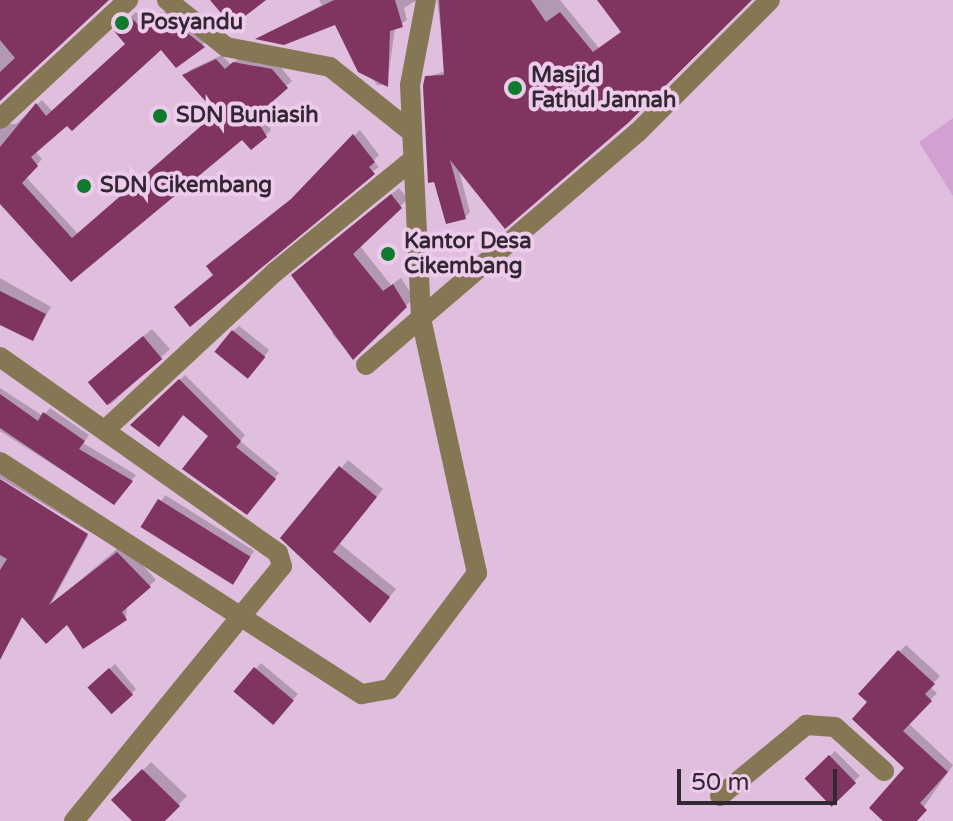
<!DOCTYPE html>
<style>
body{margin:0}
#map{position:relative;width:953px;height:821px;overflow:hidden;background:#dfbede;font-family:"Varela Round",sans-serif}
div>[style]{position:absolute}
.green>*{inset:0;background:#d2a0d1}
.shadow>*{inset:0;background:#0003;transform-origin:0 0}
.building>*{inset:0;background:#803460;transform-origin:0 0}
.minor>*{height:20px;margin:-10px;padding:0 10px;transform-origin:10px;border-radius:10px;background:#867754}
.dots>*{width:22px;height:22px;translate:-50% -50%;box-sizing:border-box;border:4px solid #eccbeb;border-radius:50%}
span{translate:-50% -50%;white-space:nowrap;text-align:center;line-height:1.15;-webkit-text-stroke:8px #eccbeb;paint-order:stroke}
.poi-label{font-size:22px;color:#332733;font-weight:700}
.left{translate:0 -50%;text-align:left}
.scale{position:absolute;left:677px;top:769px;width:160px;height:36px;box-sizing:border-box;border:4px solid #332733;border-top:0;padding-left:10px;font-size:24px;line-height:28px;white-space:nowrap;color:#332733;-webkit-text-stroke:6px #eccbeb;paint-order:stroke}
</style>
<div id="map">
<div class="green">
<i style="clip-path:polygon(953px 118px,953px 196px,919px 142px)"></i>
</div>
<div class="shadow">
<i style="clip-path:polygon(0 0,106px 0,0 99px)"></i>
<i style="clip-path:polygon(319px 0,417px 0,404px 8px,407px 20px,395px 28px,387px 85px,377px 85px,336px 23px,259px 38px,322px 5px)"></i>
<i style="clip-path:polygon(437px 0,560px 0,599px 48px,623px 31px,599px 0,749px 0,458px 167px,470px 212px,465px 217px,427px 77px,446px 71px)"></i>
<i style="clip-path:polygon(168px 8px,208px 40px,177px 66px,161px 48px,35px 151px,42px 159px,26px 177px,78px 234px,218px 113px,185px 76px,190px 70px,222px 55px,231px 65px,240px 57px,278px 64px,292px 81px,259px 110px,271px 130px,266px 135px,242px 137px,71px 280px,0 201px,0 124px,16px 124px,42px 100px,53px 112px,128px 44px,116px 31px,136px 12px,148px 25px)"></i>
<i style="clip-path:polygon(360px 130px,379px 155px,373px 161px,379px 167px,216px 275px)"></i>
<i style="clip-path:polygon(399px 188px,408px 199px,359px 245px,391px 285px,401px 278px,414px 298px,353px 357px,332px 334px,338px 327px,301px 268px)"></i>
<i style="clip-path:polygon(0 278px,51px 307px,32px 339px,0 319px)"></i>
<i style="clip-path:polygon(239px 326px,269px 350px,253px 371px,233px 331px)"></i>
<i style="clip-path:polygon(152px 329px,170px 349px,110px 405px,99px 374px)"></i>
<i style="clip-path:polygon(185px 375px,245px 435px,240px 441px,279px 473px,252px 507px,211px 435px,184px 413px,133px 425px)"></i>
<i style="clip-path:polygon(0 388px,43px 416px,50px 408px,89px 435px,83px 443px,136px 475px,113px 503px,0 431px)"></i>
<i style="clip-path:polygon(348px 460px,383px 489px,339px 543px,396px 589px,377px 612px,283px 538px)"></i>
<i style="clip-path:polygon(0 471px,92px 527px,90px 532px,0 478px)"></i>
<i style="clip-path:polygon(0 483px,88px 536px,50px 606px,118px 548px,133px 554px,156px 580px,127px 605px,126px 618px,23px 616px,12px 638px,0 641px)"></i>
<i style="left:165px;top:495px;width:105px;height:34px;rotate:32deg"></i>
<i style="clip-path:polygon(906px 645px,940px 676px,930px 687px,937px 693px,908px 723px,953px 765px,914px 821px,886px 821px,907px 768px,861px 693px)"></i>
<i style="clip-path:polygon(261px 663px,298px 694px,278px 717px,236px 691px)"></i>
<i style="clip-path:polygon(115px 664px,136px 689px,131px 694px,95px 682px)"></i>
<i style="left:835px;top:751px;width:35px;height:39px;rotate:45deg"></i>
<i style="clip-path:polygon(151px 762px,187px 796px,163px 821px,135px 821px,114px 800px)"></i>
</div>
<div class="building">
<i style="clip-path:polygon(0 0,109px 0,0 101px,0 72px,15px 58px,0 40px)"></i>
<i style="clip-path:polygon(210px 0,266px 0,232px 26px)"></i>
<i style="clip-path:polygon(334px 0,395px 0,403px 27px,390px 31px,388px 87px,358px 72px,335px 25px,284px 45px,255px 39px)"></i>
<i style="clip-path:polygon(439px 0,531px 0,546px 22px,560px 12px,593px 52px,621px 32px,597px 0,752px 0,628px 123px,505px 229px,450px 160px,466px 219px,446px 224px,434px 182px,428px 183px,423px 86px,425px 76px,444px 75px)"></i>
<i style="clip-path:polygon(161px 12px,205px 47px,176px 68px,161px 50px,72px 131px,67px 126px,31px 157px,38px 166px,22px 183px,72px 238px,216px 113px,182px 75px,216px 59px,225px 69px,233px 62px,272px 69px,288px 88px,255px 117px,267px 137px,251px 150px,242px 140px,71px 282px,0 204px,0 147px,36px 103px,46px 116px,125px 44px,114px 31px,130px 16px,142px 29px)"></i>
<i style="clip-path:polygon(353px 134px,375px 162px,369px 167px,375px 174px,190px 327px,174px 307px,213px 275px,206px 266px,291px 199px)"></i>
<i style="clip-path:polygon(391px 194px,402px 208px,353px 254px,383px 291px,393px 284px,407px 307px,353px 360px,291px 275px)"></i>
<i style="clip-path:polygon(0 291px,46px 314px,33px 341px,0 325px)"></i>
<i style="left:232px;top:330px;width:43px;height:28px;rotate:39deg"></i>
<i style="left:143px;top:336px;width:30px;height:72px;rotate:50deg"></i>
<i style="clip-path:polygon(179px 379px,241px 441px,236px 447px,276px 479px,247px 515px,182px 469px,208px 436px,183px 415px,159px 447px,130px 425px)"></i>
<i style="clip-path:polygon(0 394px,38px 421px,43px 412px,85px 441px,79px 449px,133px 481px,114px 505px,0 428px)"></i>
<i style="clip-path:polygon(339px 466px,377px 497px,333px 552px,390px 597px,370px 623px,280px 538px)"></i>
<i style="clip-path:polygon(0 479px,88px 534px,49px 605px,117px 552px,151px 587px,122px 612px,127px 620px,83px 649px,67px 625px,46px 644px,22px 617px,0 660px,0 570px,7px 559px,0 555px)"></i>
<i style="left:158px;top:499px;width:109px;height:33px;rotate:32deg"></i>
<i style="clip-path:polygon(898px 650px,935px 684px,925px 694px,932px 701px,903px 731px,948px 772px,920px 803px,927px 810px,917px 821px,883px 821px,869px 808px,904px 768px,852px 719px,867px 702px,858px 694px)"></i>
<i style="left:254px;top:667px;width:52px;height:32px;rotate:40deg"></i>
<i style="left:109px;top:668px;width:36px;height:29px;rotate:48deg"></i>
<i style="left:829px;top:755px;width:39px;height:34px;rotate:46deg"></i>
<i style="clip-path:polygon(142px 769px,180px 806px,165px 821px,132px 821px,111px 800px)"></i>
</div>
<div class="minor">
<i style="left:167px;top:0;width:75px;rotate:38.5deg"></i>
<i style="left:226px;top:47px;width:106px;rotate:10.9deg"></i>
<i style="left:330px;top:67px;width:101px;rotate:38.6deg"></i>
<i style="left:0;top:119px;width:175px;rotate:-42.9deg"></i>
<i style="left:0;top:357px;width:340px;rotate:35.2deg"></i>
<i style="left:278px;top:553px;width:14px;rotate:73deg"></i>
<i style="left:282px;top:566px;width:329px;rotate:129.2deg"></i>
<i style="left:366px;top:365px;width:357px;rotate:-40.6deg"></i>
<i style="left:637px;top:133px;width:188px;rotate:-45deg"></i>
<i style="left:106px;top:429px;width:231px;rotate:-42.9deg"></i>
<i style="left:275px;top:272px;width:174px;rotate:-39.2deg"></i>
<i style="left:0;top:462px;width:430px;rotate:32.7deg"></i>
<i style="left:362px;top:694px;width:28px;rotate:-10deg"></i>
<i style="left:390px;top:689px;width:145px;rotate:-53.1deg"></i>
<i style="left:477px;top:573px;width:261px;rotate:-102.4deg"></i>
<i style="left:421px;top:318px;width:233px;rotate:-92.7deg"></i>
<i style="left:410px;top:85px;width:86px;rotate:-79.3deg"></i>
<i style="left:720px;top:796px;width:112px;rotate:-39.5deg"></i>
<i style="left:806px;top:725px;width:29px;rotate:4deg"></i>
<i style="left:835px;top:727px;width:66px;rotate:41.9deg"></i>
</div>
<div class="dots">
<i style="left:122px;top:23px;background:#107a2e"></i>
<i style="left:515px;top:88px;background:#107a2e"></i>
<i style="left:160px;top:116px;background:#107a2e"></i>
<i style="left:84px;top:186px;background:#107a2e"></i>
<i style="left:388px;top:254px;background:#107a2e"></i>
</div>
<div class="poi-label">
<span class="left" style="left:140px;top:23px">Posyandu</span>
<span class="left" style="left:531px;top:88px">Masjid<br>Fathul Jannah</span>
<span class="left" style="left:176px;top:116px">SDN Buniasih</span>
<span class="left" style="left:100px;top:186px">SDN Cikembang</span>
<span class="left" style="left:404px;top:254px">Kantor Desa<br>Cikembang</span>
</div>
<div class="scale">50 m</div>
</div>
